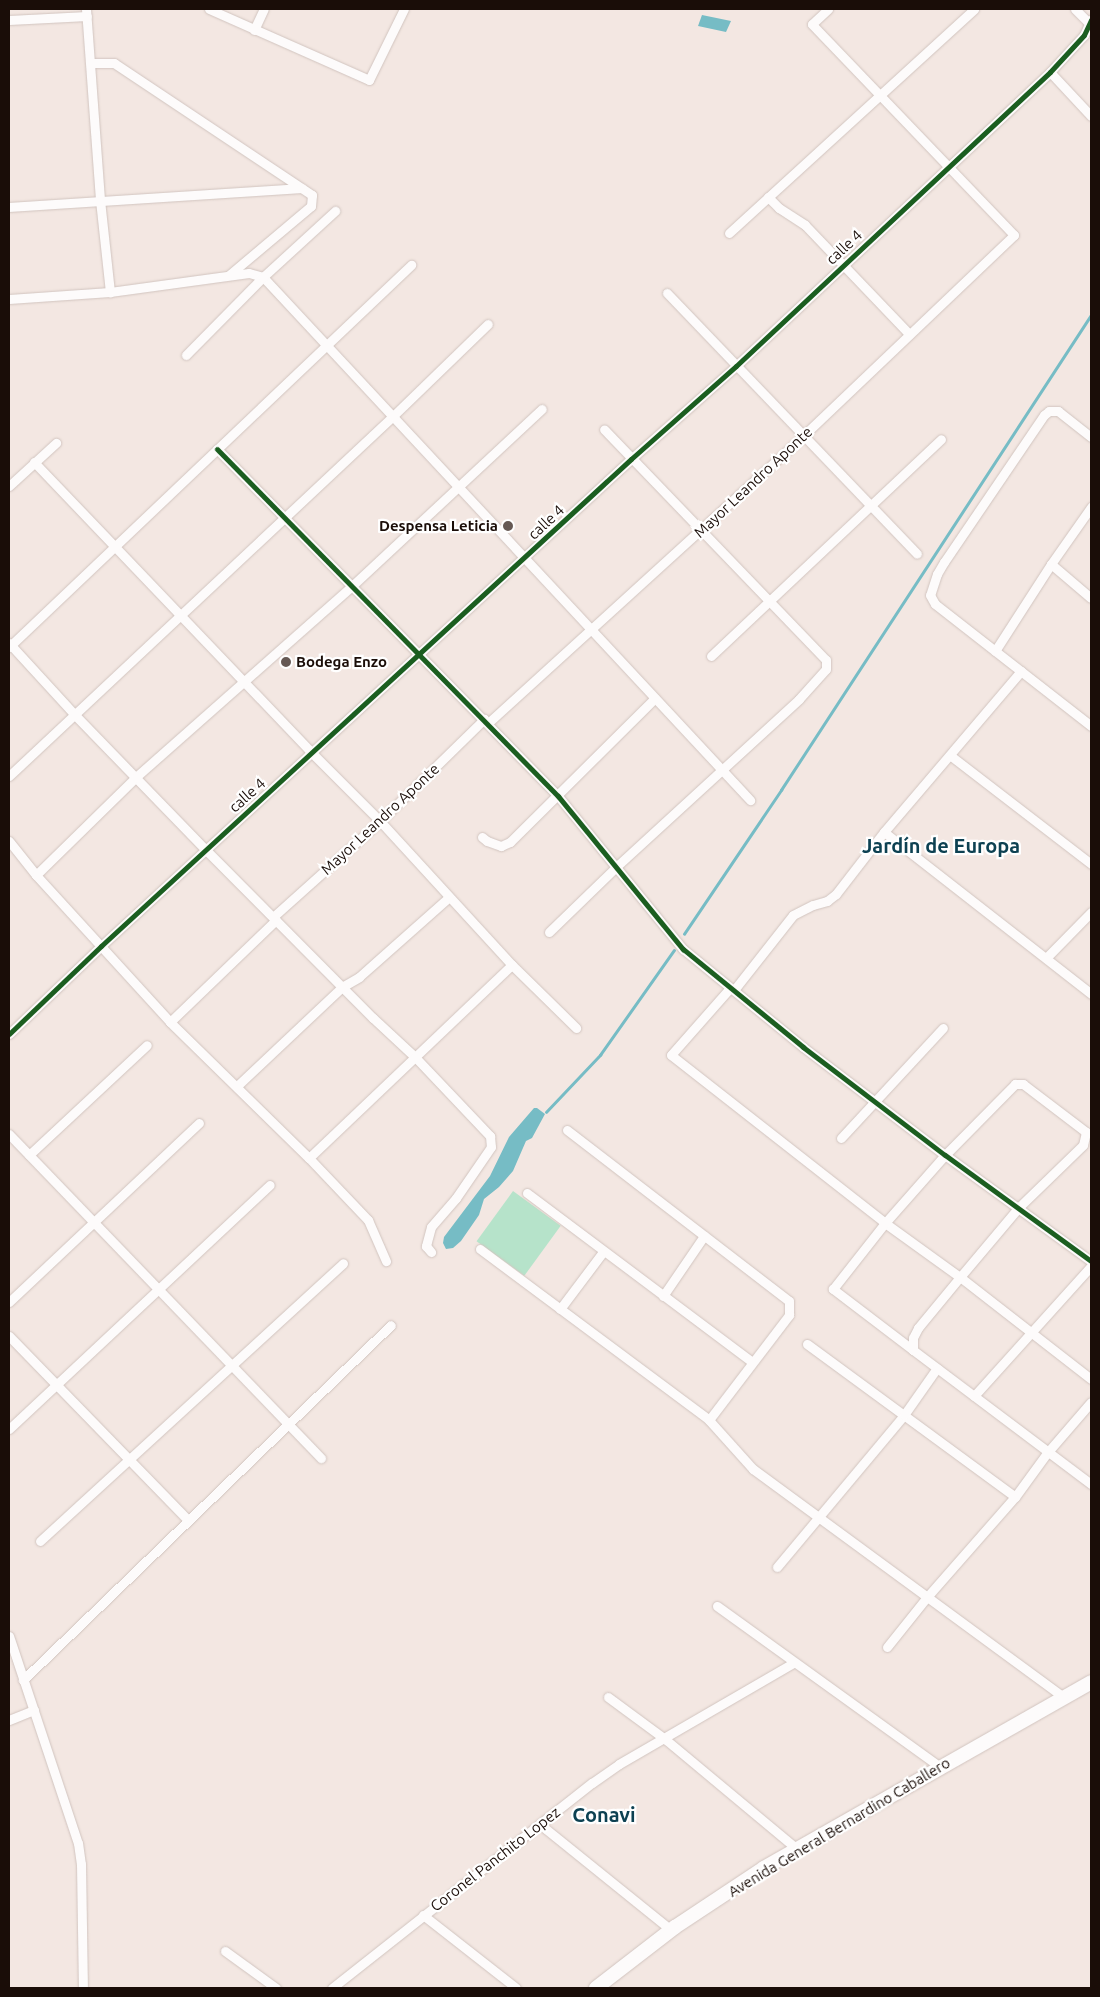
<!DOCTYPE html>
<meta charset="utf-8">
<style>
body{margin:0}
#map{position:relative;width:1100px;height:1997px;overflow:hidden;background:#f3e7e2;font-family:Ubuntu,sans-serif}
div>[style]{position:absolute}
.green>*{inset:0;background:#b6e3ca;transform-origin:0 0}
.water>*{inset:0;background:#76bcc5}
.stream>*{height:2.5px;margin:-1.25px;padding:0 1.25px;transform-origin:1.25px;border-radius:1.25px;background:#76bcc5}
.roads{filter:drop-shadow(0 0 1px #d1c4bf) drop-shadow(0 0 1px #d1c4bf)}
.minor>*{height:9px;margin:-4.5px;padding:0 4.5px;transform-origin:4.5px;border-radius:4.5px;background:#fdfbfb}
.trunk>*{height:14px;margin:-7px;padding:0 7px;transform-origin:7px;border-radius:7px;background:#fdfbfb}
.cycleway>*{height:5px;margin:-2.5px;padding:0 2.5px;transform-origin:2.5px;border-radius:2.5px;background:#1b5e20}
.dots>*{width:14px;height:14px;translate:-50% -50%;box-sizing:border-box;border:2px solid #fff;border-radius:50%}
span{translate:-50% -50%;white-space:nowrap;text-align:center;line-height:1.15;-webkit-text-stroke:4.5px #fff;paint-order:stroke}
.street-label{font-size:15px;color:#1a0d08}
.poi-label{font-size:15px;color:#1a0d08;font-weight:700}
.right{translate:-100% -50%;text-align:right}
.left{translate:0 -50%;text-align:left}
.district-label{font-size:20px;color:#0d4152;font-weight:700}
.frame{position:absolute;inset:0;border:10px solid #1a0d08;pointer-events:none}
</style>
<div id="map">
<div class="green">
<i style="left:513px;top:1191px;width:59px;height:62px;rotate:36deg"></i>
</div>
<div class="water">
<i style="clip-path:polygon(702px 15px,731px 21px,726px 32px,698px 26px)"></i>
<i style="clip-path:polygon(534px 1108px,537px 1108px,545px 1114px,532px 1138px,526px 1141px,513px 1171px,499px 1187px,484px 1199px,479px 1215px,461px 1241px,453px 1248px,446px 1249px,443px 1243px,444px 1237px,490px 1176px,509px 1137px)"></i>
</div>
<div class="stream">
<i style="left:684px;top:934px;width:174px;rotate:-56deg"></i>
<i style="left:781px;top:790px;width:567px;rotate:-56.87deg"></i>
<i style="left:546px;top:1112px;width:79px;rotate:-46.5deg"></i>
<i style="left:600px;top:1055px;width:128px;rotate:-54.8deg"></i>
</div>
<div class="roads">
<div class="minor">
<i style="left:86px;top:9px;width:192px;rotate:85.8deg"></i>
<i style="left:100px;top:200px;width:93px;rotate:83.8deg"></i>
<i style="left:209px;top:9px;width:175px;rotate:23.9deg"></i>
<i style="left:369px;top:80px;width:79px;rotate:-63.8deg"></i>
<i style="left:1075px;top:9px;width:21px;rotate:45deg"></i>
<i style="left:9px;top:20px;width:78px;rotate:-2.9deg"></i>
<i style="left:254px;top:30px;width:23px;rotate:-65deg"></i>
<i style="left:91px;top:63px;width:23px"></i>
<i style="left:114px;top:63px;width:238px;rotate:33.7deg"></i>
<i style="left:312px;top:195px;width:11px;rotate:95deg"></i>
<i style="left:311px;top:206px;width:107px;rotate:139.9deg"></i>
<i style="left:1050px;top:72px;width:60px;rotate:47deg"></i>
<i style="left:768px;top:197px;width:16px;rotate:45deg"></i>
<i style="left:779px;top:208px;width:31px;rotate:33deg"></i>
<i style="left:805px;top:225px;width:151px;rotate:46.3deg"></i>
<i style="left:9px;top:207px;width:293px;rotate:-3.7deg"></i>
<i style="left:729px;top:233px;width:332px;rotate:-42.4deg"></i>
<i style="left:667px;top:293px;width:361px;rotate:46.2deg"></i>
<i style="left:9px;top:299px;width:101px;rotate:-4deg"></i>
<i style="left:110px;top:292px;width:140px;rotate:-7.8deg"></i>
<i style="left:249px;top:273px;width:15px;rotate:16deg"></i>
<i style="left:263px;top:277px;width:715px;rotate:47.04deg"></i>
<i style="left:186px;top:355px;width:110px;rotate:-45.4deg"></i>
<i style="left:263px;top:277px;width:98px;rotate:-42.5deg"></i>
<i style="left:1091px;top:437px;width:42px;rotate:-141.8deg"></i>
<i style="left:1058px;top:411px;width:9px;rotate:180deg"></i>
<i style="left:1049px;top:411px;width:6px;rotate:141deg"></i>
<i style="left:1044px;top:415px;width:178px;rotate:124.2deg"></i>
<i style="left:944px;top:562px;width:14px;rotate:120deg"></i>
<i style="left:937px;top:574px;width:22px;rotate:108deg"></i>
<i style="left:930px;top:595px;width:10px;rotate:61deg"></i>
<i style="left:935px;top:604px;width:198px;rotate:38deg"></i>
<i style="left:217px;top:449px;width:487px;rotate:45.5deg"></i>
<i style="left:558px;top:796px;width:198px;rotate:50.8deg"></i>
<i style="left:683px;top:949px;width:155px;rotate:39.2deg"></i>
<i style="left:803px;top:1047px;width:178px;rotate:37.3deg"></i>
<i style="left:945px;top:1155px;width:180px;rotate:36deg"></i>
<i style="left:34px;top:462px;width:402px;rotate:46.3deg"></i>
<i style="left:312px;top:753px;width:96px;rotate:45deg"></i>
<i style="left:380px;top:821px;width:195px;rotate:47.5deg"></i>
<i style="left:512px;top:965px;width:90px;rotate:44.5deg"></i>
<i style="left:9px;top:486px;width:64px;rotate:-42.5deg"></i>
<i style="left:1051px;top:564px;width:52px;rotate:40.4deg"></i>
<i style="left:9px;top:643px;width:96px;rotate:47.5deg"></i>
<i style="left:74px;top:714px;width:190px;rotate:45.9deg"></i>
<i style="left:206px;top:850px;width:237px;rotate:45.2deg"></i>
<i style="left:373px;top:1018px;width:59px;rotate:42.9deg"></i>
<i style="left:416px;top:1058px;width:108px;rotate:46.5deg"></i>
<i style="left:490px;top:1136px;width:11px;rotate:85deg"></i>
<i style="left:491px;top:1147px;width:62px;rotate:124.5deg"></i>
<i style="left:456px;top:1198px;width:38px;rotate:131deg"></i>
<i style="left:431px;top:1227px;width:20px;rotate:105deg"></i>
<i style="left:426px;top:1246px;width:8px;rotate:50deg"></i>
<i style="left:9px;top:647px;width:555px;rotate:-43.54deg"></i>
<i style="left:995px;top:651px;width:103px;rotate:-57.2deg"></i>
<i style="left:1051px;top:564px;width:70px;rotate:-54.9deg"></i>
<i style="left:711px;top:656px;width:316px;rotate:-43.3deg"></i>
<i style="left:1021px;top:671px;width:211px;rotate:130.4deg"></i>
<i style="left:884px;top:832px;width:263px;rotate:38deg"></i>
<i style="left:488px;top:723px;width:428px;rotate:-42.3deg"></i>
<i style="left:804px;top:435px;width:290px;rotate:-43.6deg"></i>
<i style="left:1014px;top:235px;width:292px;rotate:-133.8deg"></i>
<i style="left:812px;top:24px;width:22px;rotate:-43deg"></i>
<i style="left:951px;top:756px;width:177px;rotate:37.6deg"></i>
<i style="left:9px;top:776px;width:526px;rotate:-43.15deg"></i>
<i style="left:393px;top:416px;width:132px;rotate:-44.1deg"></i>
<i style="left:482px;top:837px;width:6px;rotate:39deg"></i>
<i style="left:487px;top:841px;width:15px;rotate:20deg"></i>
<i style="left:501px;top:846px;width:10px;rotate:-24deg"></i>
<i style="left:510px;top:842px;width:204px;rotate:-44.8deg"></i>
<i style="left:9px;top:841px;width:43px;rotate:51.5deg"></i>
<i style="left:36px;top:875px;width:199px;rotate:47.6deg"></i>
<i style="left:170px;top:1022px;width:194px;rotate:44.4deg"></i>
<i style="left:309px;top:1158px;width:86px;rotate:46.4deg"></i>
<i style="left:368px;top:1220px;width:45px;rotate:66.3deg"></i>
<i style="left:36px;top:875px;width:140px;rotate:-44.4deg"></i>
<i style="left:136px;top:777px;width:290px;rotate:-41.5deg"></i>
<i style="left:353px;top:585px;width:258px;rotate:-43deg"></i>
<i style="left:273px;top:917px;width:144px;rotate:-41.9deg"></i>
<i style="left:380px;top:821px;width:146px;rotate:-44.4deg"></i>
<i style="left:549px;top:932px;width:95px;rotate:-44.1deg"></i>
<i style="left:617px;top:866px;width:247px;rotate:-42.5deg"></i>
<i style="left:799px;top:699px;width:40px;rotate:-48deg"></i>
<i style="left:826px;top:669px;width:9px;rotate:-90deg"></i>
<i style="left:826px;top:660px;width:320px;rotate:-133.9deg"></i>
<i style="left:1046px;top:958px;width:64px;rotate:-45.6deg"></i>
<i style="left:730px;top:988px;width:89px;rotate:131.4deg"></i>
<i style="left:671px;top:1055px;width:272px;rotate:38.1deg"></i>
<i style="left:885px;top:1223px;width:92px;rotate:35.8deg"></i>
<i style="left:960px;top:1277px;width:166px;rotate:37.9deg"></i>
<i style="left:734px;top:990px;width:95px;rotate:-51.8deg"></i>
<i style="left:793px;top:915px;width:22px;rotate:-27deg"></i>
<i style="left:813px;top:905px;width:15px;rotate:-16deg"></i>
<i style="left:827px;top:901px;width:11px;rotate:-38deg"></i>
<i style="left:836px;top:894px;width:78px;rotate:-52.3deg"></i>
<i style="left:170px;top:1022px;width:147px;rotate:-43.9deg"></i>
<i style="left:9px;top:1034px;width:127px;rotate:-43.7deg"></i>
<i style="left:101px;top:946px;width:720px;rotate:-42.58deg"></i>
<i style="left:631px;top:459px;width:140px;rotate:-41.5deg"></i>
<i style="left:736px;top:366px;width:430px;rotate:-43.1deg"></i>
<i style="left:1050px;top:72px;width:50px;rotate:-47.4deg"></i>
<i style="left:1084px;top:35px;width:17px;rotate:-65deg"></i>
<i style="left:237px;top:1086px;width:144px;rotate:-43.3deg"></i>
<i style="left:342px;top:987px;width:20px;rotate:-30deg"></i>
<i style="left:359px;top:977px;width:120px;rotate:-41.6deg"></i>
<i style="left:567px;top:1130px;width:280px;rotate:37.6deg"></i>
<i style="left:789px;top:1301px;width:14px;rotate:90deg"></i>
<i style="left:789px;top:1315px;width:132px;rotate:127.3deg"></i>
<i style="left:9px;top:1134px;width:450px;rotate:46.1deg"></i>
<i style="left:841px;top:1138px;width:150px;rotate:-47.2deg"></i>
<i style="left:29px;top:1155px;width:161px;rotate:-43deg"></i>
<i style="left:309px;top:1158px;width:280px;rotate:-43.6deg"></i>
<i style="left:527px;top:1193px;width:281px;rotate:36.9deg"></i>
<i style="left:480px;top:1249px;width:286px;rotate:36.7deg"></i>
<i style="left:709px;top:1420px;width:66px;rotate:48.1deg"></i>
<i style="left:753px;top:1469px;width:385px;rotate:36.3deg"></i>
<i style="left:663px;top:1296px;width:73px;rotate:-55.7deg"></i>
<i style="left:9px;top:1302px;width:261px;rotate:-43.3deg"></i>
<i style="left:560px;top:1309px;width:71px;rotate:-53deg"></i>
<i style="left:9px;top:1336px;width:257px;rotate:45.8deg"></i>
<i style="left:807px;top:1344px;width:258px;rotate:36.3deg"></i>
<i style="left:913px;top:1350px;width:101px;rotate:-142.7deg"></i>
<i style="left:833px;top:1289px;width:84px;rotate:-51.8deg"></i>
<i style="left:885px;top:1223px;width:91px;rotate:-48.6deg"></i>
<i style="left:945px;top:1155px;width:100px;rotate:-45.4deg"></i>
<i style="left:1015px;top:1084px;width:8px"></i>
<i style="left:1023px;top:1084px;width:79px;rotate:37.3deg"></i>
<i style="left:1086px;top:1132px;width:13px;rotate:103deg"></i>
<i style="left:1083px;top:1145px;width:89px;rotate:135.9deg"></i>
<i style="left:1019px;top:1207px;width:92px;rotate:130.1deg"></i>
<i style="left:960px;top:1277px;width:66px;rotate:129.5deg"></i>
<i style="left:918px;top:1328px;width:11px;rotate:117deg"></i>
<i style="left:913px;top:1338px;width:12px;rotate:90deg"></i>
<i style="left:913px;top:1350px;width:223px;rotate:37deg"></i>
<i style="left:974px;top:1396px;width:175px;rotate:-48deg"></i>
<i style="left:9px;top:1429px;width:357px;rotate:-43.1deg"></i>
<i style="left:40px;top:1541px;width:411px;rotate:-42.5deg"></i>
<i style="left:777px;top:1567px;width:198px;rotate:-50.1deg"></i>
<i style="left:904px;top:1415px;width:57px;rotate:-54.9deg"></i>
<i style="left:717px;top:1606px;width:275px;rotate:35.8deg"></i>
<i style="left:9px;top:1636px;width:218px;rotate:71.6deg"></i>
<i style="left:78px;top:1843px;width:21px;rotate:82deg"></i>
<i style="left:81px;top:1864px;width:124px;rotate:89.1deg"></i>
<i style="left:887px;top:1647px;width:64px;rotate:-51.3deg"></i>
<i style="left:927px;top:1597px;width:133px;rotate:-48.7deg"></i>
<i style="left:1015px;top:1497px;width:54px;rotate:-54deg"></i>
<i style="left:1047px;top:1453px;width:67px;rotate:-49.2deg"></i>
<i style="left:23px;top:1680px;width:511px;rotate:-43.97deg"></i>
<i style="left:608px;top:1697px;width:71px;rotate:36.4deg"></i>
<i style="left:665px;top:1739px;width:172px;rotate:39.8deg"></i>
<i style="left:9px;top:1720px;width:27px;rotate:-22deg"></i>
<i style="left:541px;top:1825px;width:167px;rotate:38.9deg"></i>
<i style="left:423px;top:1915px;width:118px;rotate:38.1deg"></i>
<i style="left:225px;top:1951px;width:63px;rotate:36deg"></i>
<i style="left:332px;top:1988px;width:331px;rotate:-38.3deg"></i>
<i style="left:592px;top:1783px;width:33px;rotate:-35deg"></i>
<i style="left:619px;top:1764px;width:201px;rotate:-30.1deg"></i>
</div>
<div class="trunk">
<i style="left:596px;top:1988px;width:100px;rotate:-37.7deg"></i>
<i style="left:675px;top:1927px;width:107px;rotate:-33.5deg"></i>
<i style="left:764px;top:1868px;width:376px;rotate:-29.6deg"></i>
</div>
</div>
<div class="cycleway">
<i style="left:217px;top:449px;width:487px;rotate:45.5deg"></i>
<i style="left:558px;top:796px;width:198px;rotate:50.8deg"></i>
<i style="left:683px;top:949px;width:155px;rotate:39.2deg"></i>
<i style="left:803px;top:1047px;width:178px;rotate:37.3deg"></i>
<i style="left:945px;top:1155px;width:180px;rotate:36deg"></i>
<i style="left:9px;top:1034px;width:127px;rotate:-43.7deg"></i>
<i style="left:101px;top:946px;width:720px;rotate:-42.58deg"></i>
<i style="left:631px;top:459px;width:140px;rotate:-41.5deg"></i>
<i style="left:736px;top:366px;width:430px;rotate:-43.1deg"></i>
<i style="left:1050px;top:72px;width:50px;rotate:-47.4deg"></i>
<i style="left:1084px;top:35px;width:17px;rotate:-65deg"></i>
</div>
<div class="dots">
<i style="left:508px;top:526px;background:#665954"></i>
<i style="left:286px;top:662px;background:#665954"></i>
</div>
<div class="street-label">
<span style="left:844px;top:247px;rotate:-43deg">calle 4</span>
<span style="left:753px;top:482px;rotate:-43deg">Mayor Leandro Aponte</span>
<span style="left:546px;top:522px;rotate:-43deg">calle 4</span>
<span style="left:247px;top:795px;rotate:-42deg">calle 4</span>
<span style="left:380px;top:819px;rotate:-43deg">Mayor Leandro Aponte</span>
<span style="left:839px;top:1827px;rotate:-31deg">Avenida General Bernardino Caballero</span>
<span style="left:495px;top:1859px;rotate:-38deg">Coronel Panchito Lopez</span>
</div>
<div class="poi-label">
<span class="right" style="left:498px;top:526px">Despensa Leticia</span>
<span class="left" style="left:296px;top:662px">Bodega Enzo</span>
</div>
<div class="district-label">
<span style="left:941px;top:845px">Jardín de Europa</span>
<span style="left:604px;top:1814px">Conavi</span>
</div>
<div class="frame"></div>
</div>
